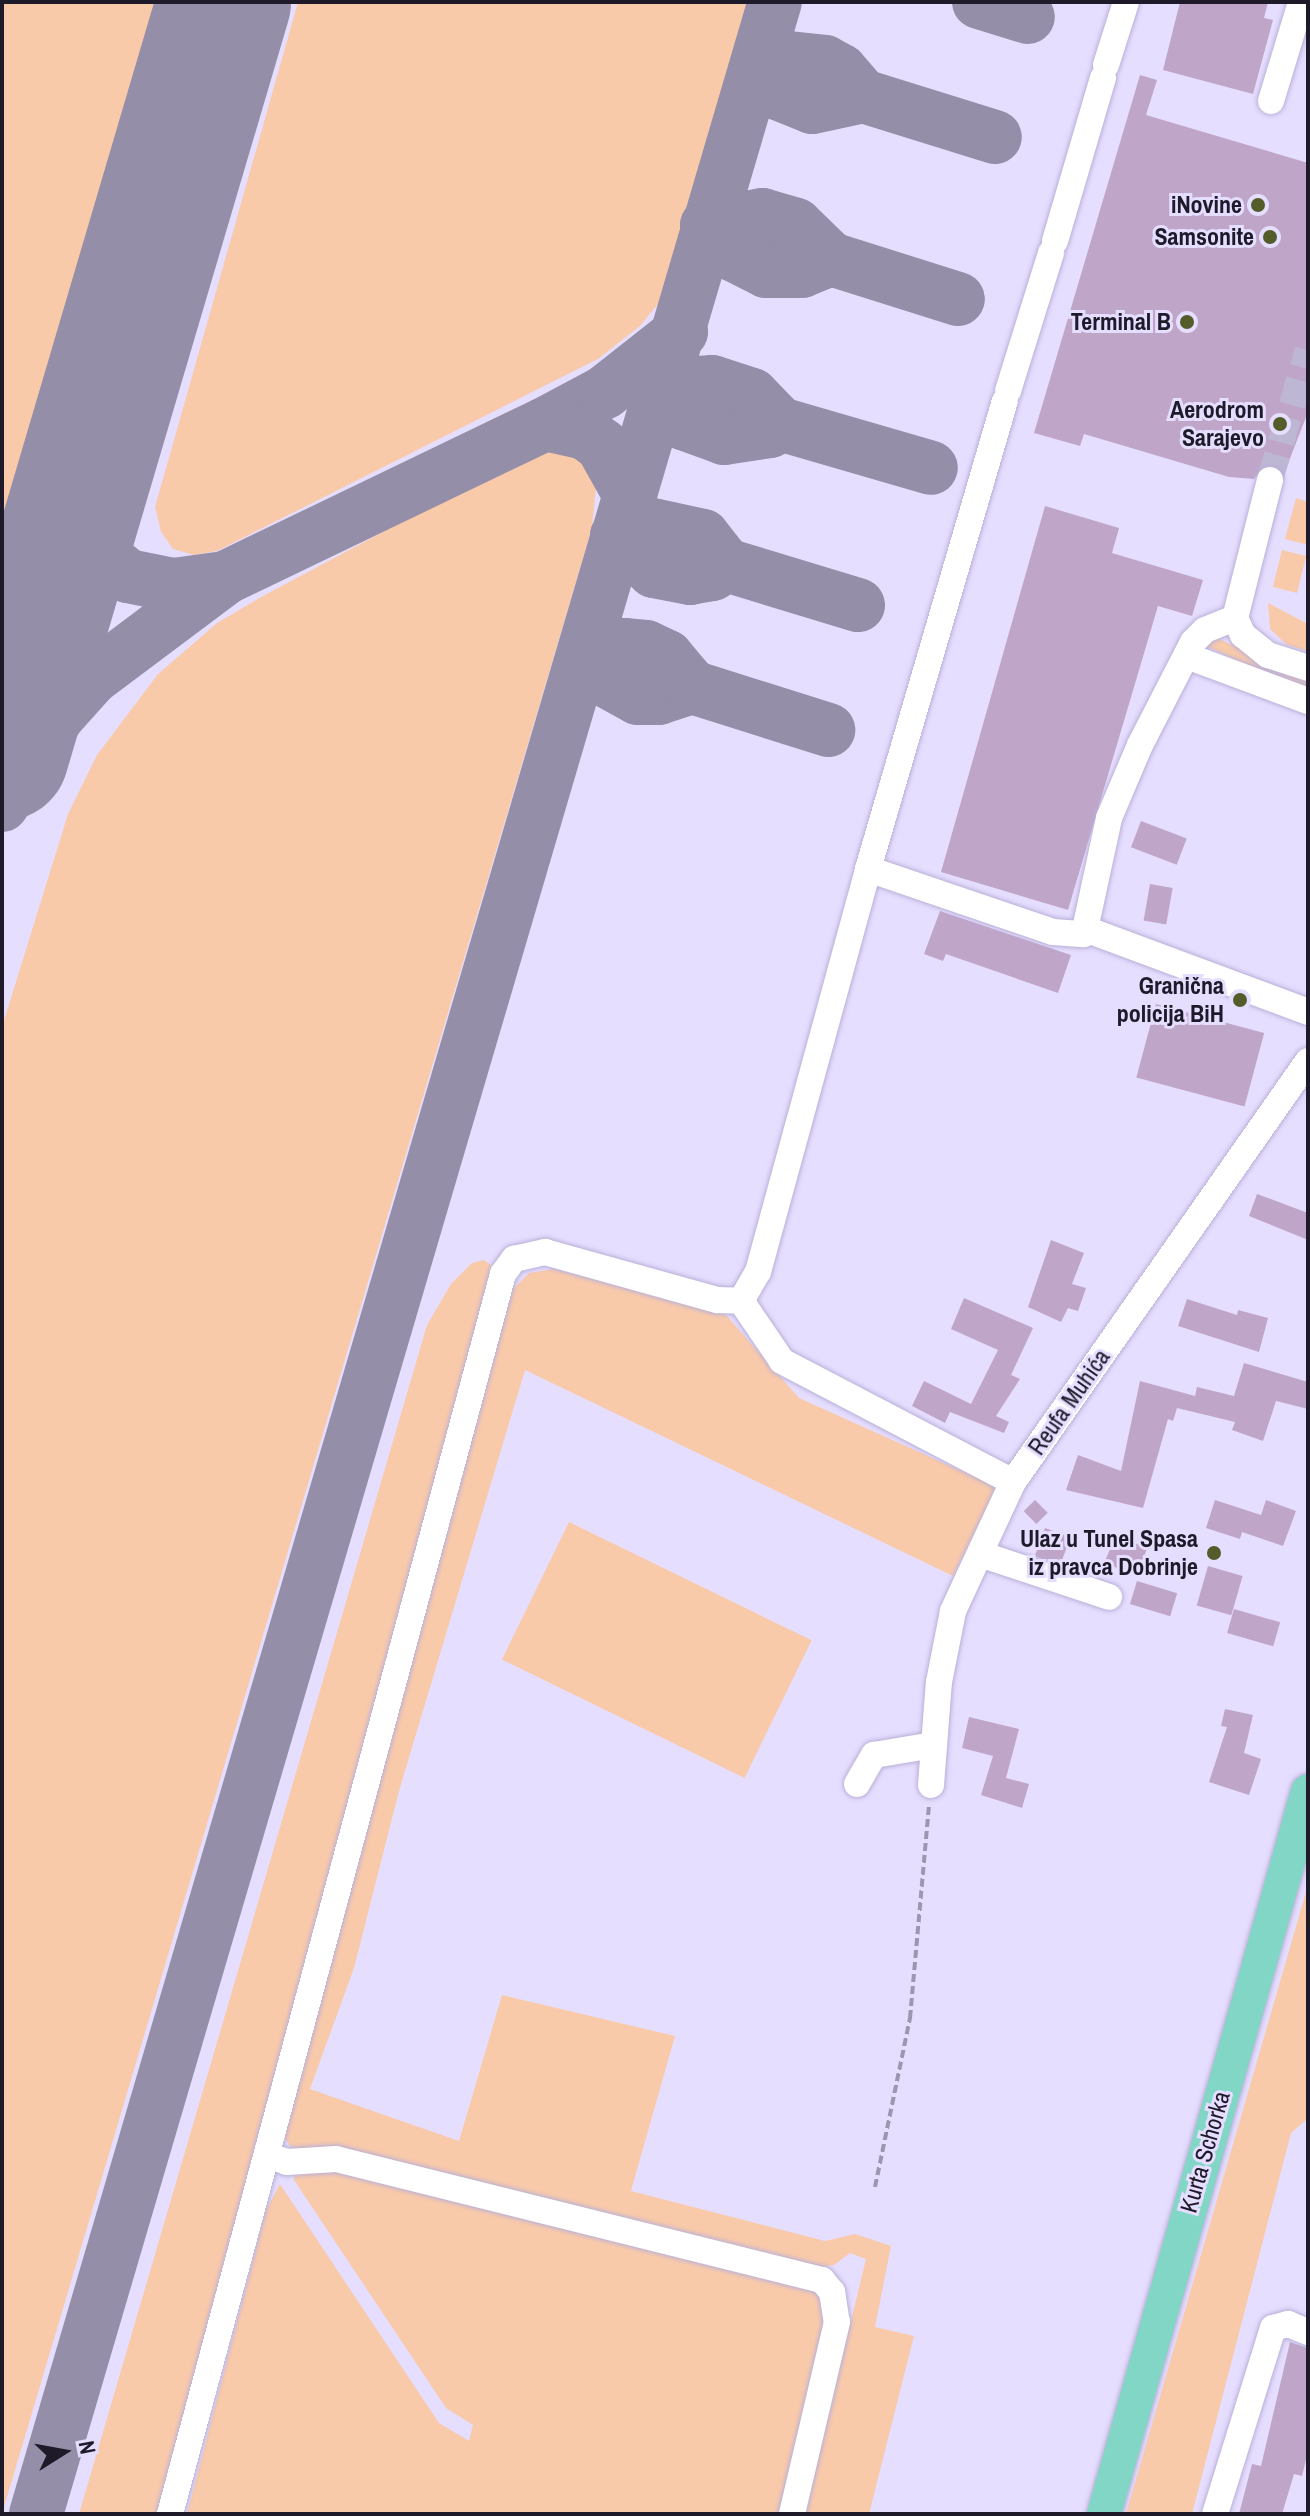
<!DOCTYPE html>
<meta charset="utf-8">
<style>
body{margin:0}
#map{position:relative;width:1310px;height:2516px;overflow:hidden;background:#e6deff;font-family:"Archivo Narrow",sans-serif}
div>[style]{position:absolute}
.green>*{inset:0;background:#f9caaa;transform-origin:0 0}
.taxiway>*{height:54px;margin:-27px;padding:0 27px;transform-origin:27px;border-radius:27px;background:#948ea8}
.runway>*{height:134px;margin:-67px;padding:0 67px;transform-origin:67px;border-radius:67px;background:#948ea8}
.building>*{inset:0;background:#bfa6c9;transform-origin:0 0}
.minor-tunnel>*{height:26px;margin-top:-13px;transform-origin:0;background:repeating-linear-gradient(90deg,#beb7d4 0 26px,transparent 0 39px)}
.path>*{height:4px;margin-top:-2px;transform-origin:0;background:repeating-linear-gradient(90deg,#9c96b0 0 8px,transparent 0 12px)}
.roads{filter:drop-shadow(0 0 2px #bab0d8) drop-shadow(0 0 2px #bab0d8)}
.minor>*{height:26px;margin:-13px;padding:0 13px;transform-origin:13px;border-radius:13px;background:#fff}
.major>*{height:34px;margin:-17px;padding:0 17px;transform-origin:17px;border-radius:17px;background:#82d6c5}
.dots>*{width:22px;height:22px;translate:-50% -50%;box-sizing:border-box;border:4px solid #e6deff;border-radius:50%}
span{translate:-50% -50%;white-space:nowrap;text-align:center;line-height:1.15;-webkit-text-stroke:6px #e6deff;paint-order:stroke}
.poi-label{font-size:24px;color:#1e1a29;font-weight:700}
.right{translate:-100% -50%;text-align:right}
.street-label{font-size:24px;color:#1e1a29}
.frame{position:absolute;inset:0;border:4px solid #1e1a29;pointer-events:none}
.north{position:absolute;left:24px;top:2412px;width:80px;height:80px;-webkit-text-stroke:6px #e6deff;paint-order:stroke;rotate:79deg;font-size:22px;font-weight:700;line-height:32px;text-align:center;color:#1e1a29}
.north::after{content:'';display:block;margin:auto;width:28px;height:36px;background:#1e1a29;clip-path:polygon(50% 0,100% 100%,50% 72%,0 100%)}
</style>
<div id="map">
<div class="green">
<i style="clip-path:polygon(2px 2px,170px 2px,2px 566px)"></i>
<i style="clip-path:polygon(298px 2px,747px 2px,663px 298px,640px 326px,598px 359px,217px 551px,194px 555px,173px 549px,161px 532px,155px 507px)"></i>
<i style="clip-path:polygon(560px 447px,575px 451px,597px 477px,592px 528px,2px 2514px,2px 1027px,68px 814px,97px 755px,158px 674px,217px 623px,261px 597px,535px 451px)"></i>
<i style="clip-path:polygon(1296px 498px,1308px 502px,1308px 545px,1285px 539px)"></i>
<i style="left:1282px;top:550px;width:25px;height:38px;rotate:14deg"></i>
<i style="clip-path:polygon(1268px 603px,1308px 624px,1308px 651px,1287px 645px,1270px 629px)"></i>
<i style="clip-path:polygon(1210px 635px,1308px 679px,1308px 694px,1202px 644px)"></i>
<i style="clip-path:polygon(484px 1260px,491px 1265px,487px 1283px,163px 2514px,79px 2514px,427px 1325px,451px 1284px,472px 1263px)"></i>
<i style="clip-path:polygon(554px 1269px,726px 1315px,799px 1398px,997px 1487px,953px 1576px,525px 1370px,399px 1791px,354px 1968px,310px 2089px,459px 2141px,502px 1995px,675px 2036px,631px 2191px,825px 2241px,855px 2234px,891px 2246px,875px 2327px,914px 2336px,869px 2514px,804px 2514px,866px 2259px,850px 2253px,834px 2265px,816px 2268px,291px 2147px,283px 2136px,506px 1296px,529px 1273px)"></i>
<i style="left:569px;top:1522px;width:270px;height:153px;rotate:26deg"></i>
<i style="clip-path:polygon(1308px 1885px,1308px 2118px,1291px 2133px,1192px 2514px,1126px 2514px)"></i>
<i style="clip-path:polygon(337px 2169px,812px 2290px,821px 2297px,827px 2309px,824px 2341px,778px 2514px,187px 2514px,266px 2210px,280px 2184px,439px 2423px,469px 2441px,473px 2425px,446px 2408px,294px 2180px,294px 2175px,304px 2170px)"></i>
</div>
<div class="taxiway">
<i style="left:979px;top:2px;width:51px;rotate:17deg"></i>
<i style="left:863px;top:96px;width:52px;rotate:167.8deg"></i>
<i style="left:812px;top:107px;width:38px;rotate:-158deg"></i>
<i style="left:777px;top:93px;width:31px;rotate:-135deg"></i>
<i style="left:755px;top:71px;width:36px;rotate:-21deg"></i>
<i style="left:789px;top:58px;width:36px;rotate:6deg"></i>
<i style="left:825px;top:62px;width:18px;rotate:29deg"></i>
<i style="left:841px;top:71px;width:33px;rotate:49deg"></i>
<i style="left:863px;top:96px;width:138px;rotate:17.3deg"></i>
<i style="left:762px;top:215px;width:35px;rotate:16deg"></i>
<i style="left:796px;top:225px;width:49px;rotate:44.2deg"></i>
<i style="left:831px;top:259px;width:31px;rotate:158deg"></i>
<i style="left:802px;top:271px;width:36px;rotate:180deg"></i>
<i style="left:766px;top:271px;width:36px;rotate:-153deg"></i>
<i style="left:734px;top:255px;width:40px;rotate:-132deg"></i>
<i style="left:707px;top:225px;width:56px;rotate:-10.3deg"></i>
<i style="left:831px;top:259px;width:133px;rotate:17.5deg"></i>
<i style="left:712px;top:382px;width:42px;rotate:18deg"></i>
<i style="left:752px;top:395px;width:40px;rotate:46deg"></i>
<i style="left:780px;top:424px;width:12px;rotate:145deg"></i>
<i style="left:770px;top:431px;width:47px;rotate:171.3deg"></i>
<i style="left:724px;top:438px;width:44px;rotate:-159.9deg"></i>
<i style="left:683px;top:423px;width:35px;rotate:-131deg"></i>
<i style="left:660px;top:397px;width:38px;rotate:-22deg"></i>
<i style="left:695px;top:383px;width:17px;rotate:-3deg"></i>
<i style="left:545px;top:424px;width:68px;rotate:-28.1deg"></i>
<i style="left:605px;top:392px;width:97px;rotate:-38.3deg"></i>
<i style="left:780px;top:424px;width:157px;rotate:16.2deg"></i>
<i style="left:652px;top:525px;width:52px;rotate:12.2deg"></i>
<i style="left:703px;top:536px;width:37px;rotate:52deg"></i>
<i style="left:726px;top:565px;width:17px;rotate:147deg"></i>
<i style="left:712px;top:574px;width:22px;rotate:170deg"></i>
<i style="left:690px;top:578px;width:37px;rotate:-169deg"></i>
<i style="left:654px;top:571px;width:51px;rotate:-136.6deg"></i>
<i style="left:617px;top:536px;width:37px;rotate:-17deg"></i>
<i style="left:726px;top:565px;width:138px;rotate:16.9deg"></i>
<i style="left:225px;top:578px;width:355px;rotate:-25.7deg"></i>
<i style="left:545px;top:424px;width:41px;rotate:12.7deg"></i>
<i style="left:585px;top:433px;width:21px;rotate:35deg"></i>
<i style="left:602px;top:445px;width:57px;rotate:60.8deg"></i>
<i style="left:624px;top:645px;width:22px;rotate:5deg"></i>
<i style="left:646px;top:647px;width:23px;rotate:25deg"></i>
<i style="left:667px;top:657px;width:39px;rotate:50deg"></i>
<i style="left:692px;top:687px;width:35px;rotate:162deg"></i>
<i style="left:659px;top:698px;width:21px;rotate:180deg"></i>
<i style="left:638px;top:698px;width:46px;rotate:-151.2deg"></i>
<i style="left:598px;top:676px;width:24px;rotate:-128deg"></i>
<i style="left:583px;top:657px;width:43px;rotate:-16.3deg"></i>
<i style="left:692px;top:687px;width:143px;rotate:17.5deg"></i>
<i style="left:2px;top:805px;width:104px;rotate:-58deg"></i>
<i style="left:57px;top:717px;width:52px;rotate:-48.1deg"></i>
<i style="left:92px;top:678px;width:166px;rotate:-36.9deg"></i>
<i style="left:225px;top:578px;width:52px;rotate:172.3deg"></i>
<i style="left:173px;top:585px;width:46px;rotate:-168.7deg"></i>
<i style="left:128px;top:576px;width:22px;rotate:-141deg"></i>
<i style="left:111px;top:562px;width:29px;rotate:-117deg"></i>
<i style="left:98px;top:536px;width:34px;rotate:-98deg"></i>
<i style="left:93px;top:502px;width:69px;rotate:-86.7deg"></i>
<i style="left:36px;top:2514px;width:2618px;rotate:-73.61deg"></i>
</div>
<div class="runway">
<i style="left:2px;top:754px;width:784px;rotate:-73.55deg"></i>
</div>
<div class="building">
<i style="clip-path:polygon(1180px 2px,1268px 2px,1264px 18px,1273px 20px,1253px 94px,1163px 70px)"></i>
<i style="clip-path:polygon(1140px 75px,1157px 80px,1146px 115px,1308px 163px,1308px 412px,1284px 474px,1266px 464px,1254px 479px,1229px 477px,1084px 434px,1080px 446px,1034px 433px)"></i>
<i style="clip-path:polygon(1045px 506px,1119px 528px,1112px 553px,1203px 580px,1192px 616px,1158px 606px,1068px 910px,941px 872px)"></i>
<i style="left:1141px;top:821px;width:49px;height:28px;rotate:21deg"></i>
<i style="left:1150px;top:884px;width:23px;height:37px;rotate:10deg"></i>
<i style="clip-path:polygon(940px 911px,1071px 955px,1058px 993px,946px 954px,943px 961px,924px 954px)"></i>
<i style="left:1156px;top:1004px;width:112px;height:76px;rotate:15deg"></i>
<i style="clip-path:polygon(1257px 1194px,1308px 1213px,1308px 1240px,1249px 1216px)"></i>
<i style="clip-path:polygon(1051px 1240px,1084px 1253px,1072px 1284px,1086px 1288px,1078px 1311px,1068px 1308px,1061px 1322px,1028px 1307px)"></i>
<i style="clip-path:polygon(964px 1298px,1033px 1328px,1011px 1375px,1020px 1379px,996px 1416px,1009px 1422px,1004px 1433px,950px 1412px,945px 1423px,912px 1406px,924px 1381px,971px 1404px,998px 1350px,951px 1329px)"></i>
<i style="clip-path:polygon(1187px 1299px,1237px 1315px,1238px 1310px,1268px 1318px,1259px 1352px,1178px 1326px)"></i>
<i style="clip-path:polygon(1244px 1363px,1308px 1382px,1308px 1409px,1276px 1401px,1263px 1441px,1232px 1430px,1235px 1422px,1177px 1408px,1173px 1421px,1168px 1419px,1143px 1508px,1066px 1490px,1078px 1455px,1121px 1471px,1140px 1381px,1195px 1396px,1197px 1387px,1234px 1396px)"></i>
<i style="left:1035px;top:1500px;width:18px;height:16px;rotate:45deg"></i>
<i style="clip-path:polygon(1215px 1500px,1261px 1515px,1266px 1500px,1296px 1511px,1283px 1546px,1242px 1532px,1240px 1539px,1206px 1528px)"></i>
<i style="left:1045px;top:1528px;width:27px;height:30px;rotate:20deg"></i>
<i style="left:1116px;top:1535px;width:34px;height:30px;rotate:23deg"></i>
<i style="left:1208px;top:1566px;width:36px;height:41px;rotate:16deg"></i>
<i style="left:1137px;top:1581px;width:42px;height:24px;rotate:17deg"></i>
<i style="left:1234px;top:1609px;width:48px;height:25px;rotate:16deg"></i>
<i style="clip-path:polygon(1225px 1709px,1253px 1715px,1244px 1753px,1261px 1759px,1249px 1795px,1209px 1782px,1227px 1727px,1221px 1726px)"></i>
<i style="clip-path:polygon(969px 1717px,1019px 1729px,1006px 1778px,1029px 1784px,1022px 1808px,981px 1795px,993px 1756px,962px 1748px)"></i>
<i style="clip-path:polygon(1290px 2342px,1308px 2348px,1308px 2452px,1302px 2476px,1294px 2474px,1282px 2514px,1239px 2514px,1252px 2464px,1261px 2466px)"></i>
</div>
<div class="minor-tunnel">
<i style="left:1270px;top:480px;width:135px;rotate:-73.7deg"></i>
</div>
<div class="path">
<i style="left:875px;top:2187px;width:173px;rotate:-78.3deg"></i>
<i style="left:910px;top:2018px;width:213px;rotate:-84.9deg"></i>
</div>
<div class="roads">
<div class="minor">
<i style="left:1106px;top:65px;width:66px;rotate:-72.4deg"></i>
<i style="left:1271px;top:101px;width:103px;rotate:-73.1deg"></i>
<i style="left:1055px;top:241px;width:170px;rotate:-73.6deg"></i>
<i style="left:1008px;top:391px;width:145px;rotate:-72.7deg"></i>
<i style="left:1270px;top:480px;width:142px;rotate:104.2deg"></i>
<i style="left:1235px;top:618px;width:19px;rotate:65deg"></i>
<i style="left:1243px;top:635px;width:32px;rotate:39deg"></i>
<i style="left:1268px;top:655px;width:42px;rotate:18deg"></i>
<i style="left:1187px;top:656px;width:129px;rotate:20.4deg"></i>
<i style="left:868px;top:869px;width:487px;rotate:-73.7deg"></i>
<i style="left:1088px;top:930px;width:235px;rotate:20.4deg"></i>
<i style="left:1013px;top:1482px;width:261px;rotate:-152.4deg"></i>
<i style="left:782px;top:1361px;width:73px;rotate:-124.3deg"></i>
<i style="left:741px;top:1301px;width:34px;rotate:-60deg"></i>
<i style="left:758px;top:1272px;width:418px;rotate:-74.7deg"></i>
<i style="left:868px;top:869px;width:195px;rotate:18.8deg"></i>
<i style="left:1053px;top:932px;width:31px;rotate:4deg"></i>
<i style="left:1084px;top:934px;width:119px;rotate:-77.8deg"></i>
<i style="left:1109px;top:818px;width:79px;rotate:-67deg"></i>
<i style="left:1140px;top:745px;width:116px;rotate:-62.8deg"></i>
<i style="left:1193px;top:642px;width:17px;rotate:-45deg"></i>
<i style="left:1205px;top:630px;width:32px;rotate:-22deg"></i>
<i style="left:980px;top:1554px;width:136px;rotate:18.4deg"></i>
<i style="left:857px;top:1784px;width:34px;rotate:-60deg"></i>
<i style="left:874px;top:1755px;width:61px;rotate:-9.5deg"></i>
<i style="left:931px;top:1785px;width:103px;rotate:-85.6deg"></i>
<i style="left:939px;top:1682px;width:72px;rotate:-78.8deg"></i>
<i style="left:953px;top:1611px;width:142px;rotate:-65.1deg"></i>
<i style="left:1013px;top:1482px;width:514px;rotate:-54.98deg"></i>
<i style="left:269px;top:2156px;width:19px;rotate:18deg"></i>
<i style="left:287px;top:2162px;width:49px;rotate:-3.5deg"></i>
<i style="left:336px;top:2159px;width:501px;rotate:13.98deg"></i>
<i style="left:822px;top:2280px;width:16px;rotate:50deg"></i>
<i style="left:832px;top:2292px;width:30px;rotate:81deg"></i>
<i style="left:837px;top:2322px;width:197px;rotate:103.2deg"></i>
<i style="left:170px;top:2514px;width:1284px;rotate:-74.97deg"></i>
<i style="left:503px;top:1274px;width:19px;rotate:-54deg"></i>
<i style="left:514px;top:1259px;width:32px;rotate:-13deg"></i>
<i style="left:545px;top:1252px;width:179px;rotate:15.6deg"></i>
<i style="left:717px;top:1300px;width:24px;rotate:2deg"></i>
<i style="left:1215px;top:2514px;width:195px;rotate:-72.7deg"></i>
<i style="left:1273px;top:2328px;width:16px;rotate:-15deg"></i>
<i style="left:1288px;top:2324px;width:22px;rotate:22deg"></i>
</div>
<div class="major">
<i style="left:1104px;top:2514px;width:751px;rotate:-74.24deg"></i>
</div>
</div>
<div class="dots">
<i style="left:1258px;top:205px;background:#545c2a"></i>
<i style="left:1270px;top:237px;background:#545c2a"></i>
<i style="left:1187px;top:322px;background:#545c2a"></i>
<i style="left:1280px;top:424px;background:#545c2a"></i>
<i style="left:1240px;top:1000px;background:#545c2a"></i>
<i style="left:1214px;top:1553px;background:#545c2a"></i>
</div>
<div class="poi-label">
<span class="right" style="left:1242px;top:205px">iNovine</span>
<span class="right" style="left:1254px;top:237px">Samsonite</span>
<span class="right" style="left:1171px;top:322px">Terminal B</span>
<span class="right" style="left:1264px;top:424px">Aerodrom<br>Sarajevo</span>
<span class="right" style="left:1224px;top:1000px">Granična<br>policija BiH</span>
<span class="right" style="left:1198px;top:1553px">Ulaz u Tunel Spasa<br>iz pravca Dobrinje</span>
</div>
<div class="street-label">
<span style="left:1069px;top:1402px;rotate:-55deg">Reufa Muhića</span>
<span style="left:1205px;top:2152px;rotate:-74deg">Kurta Schorka</span>
</div>
<div class="frame"></div>
<div class="north">N</div>
</div>
